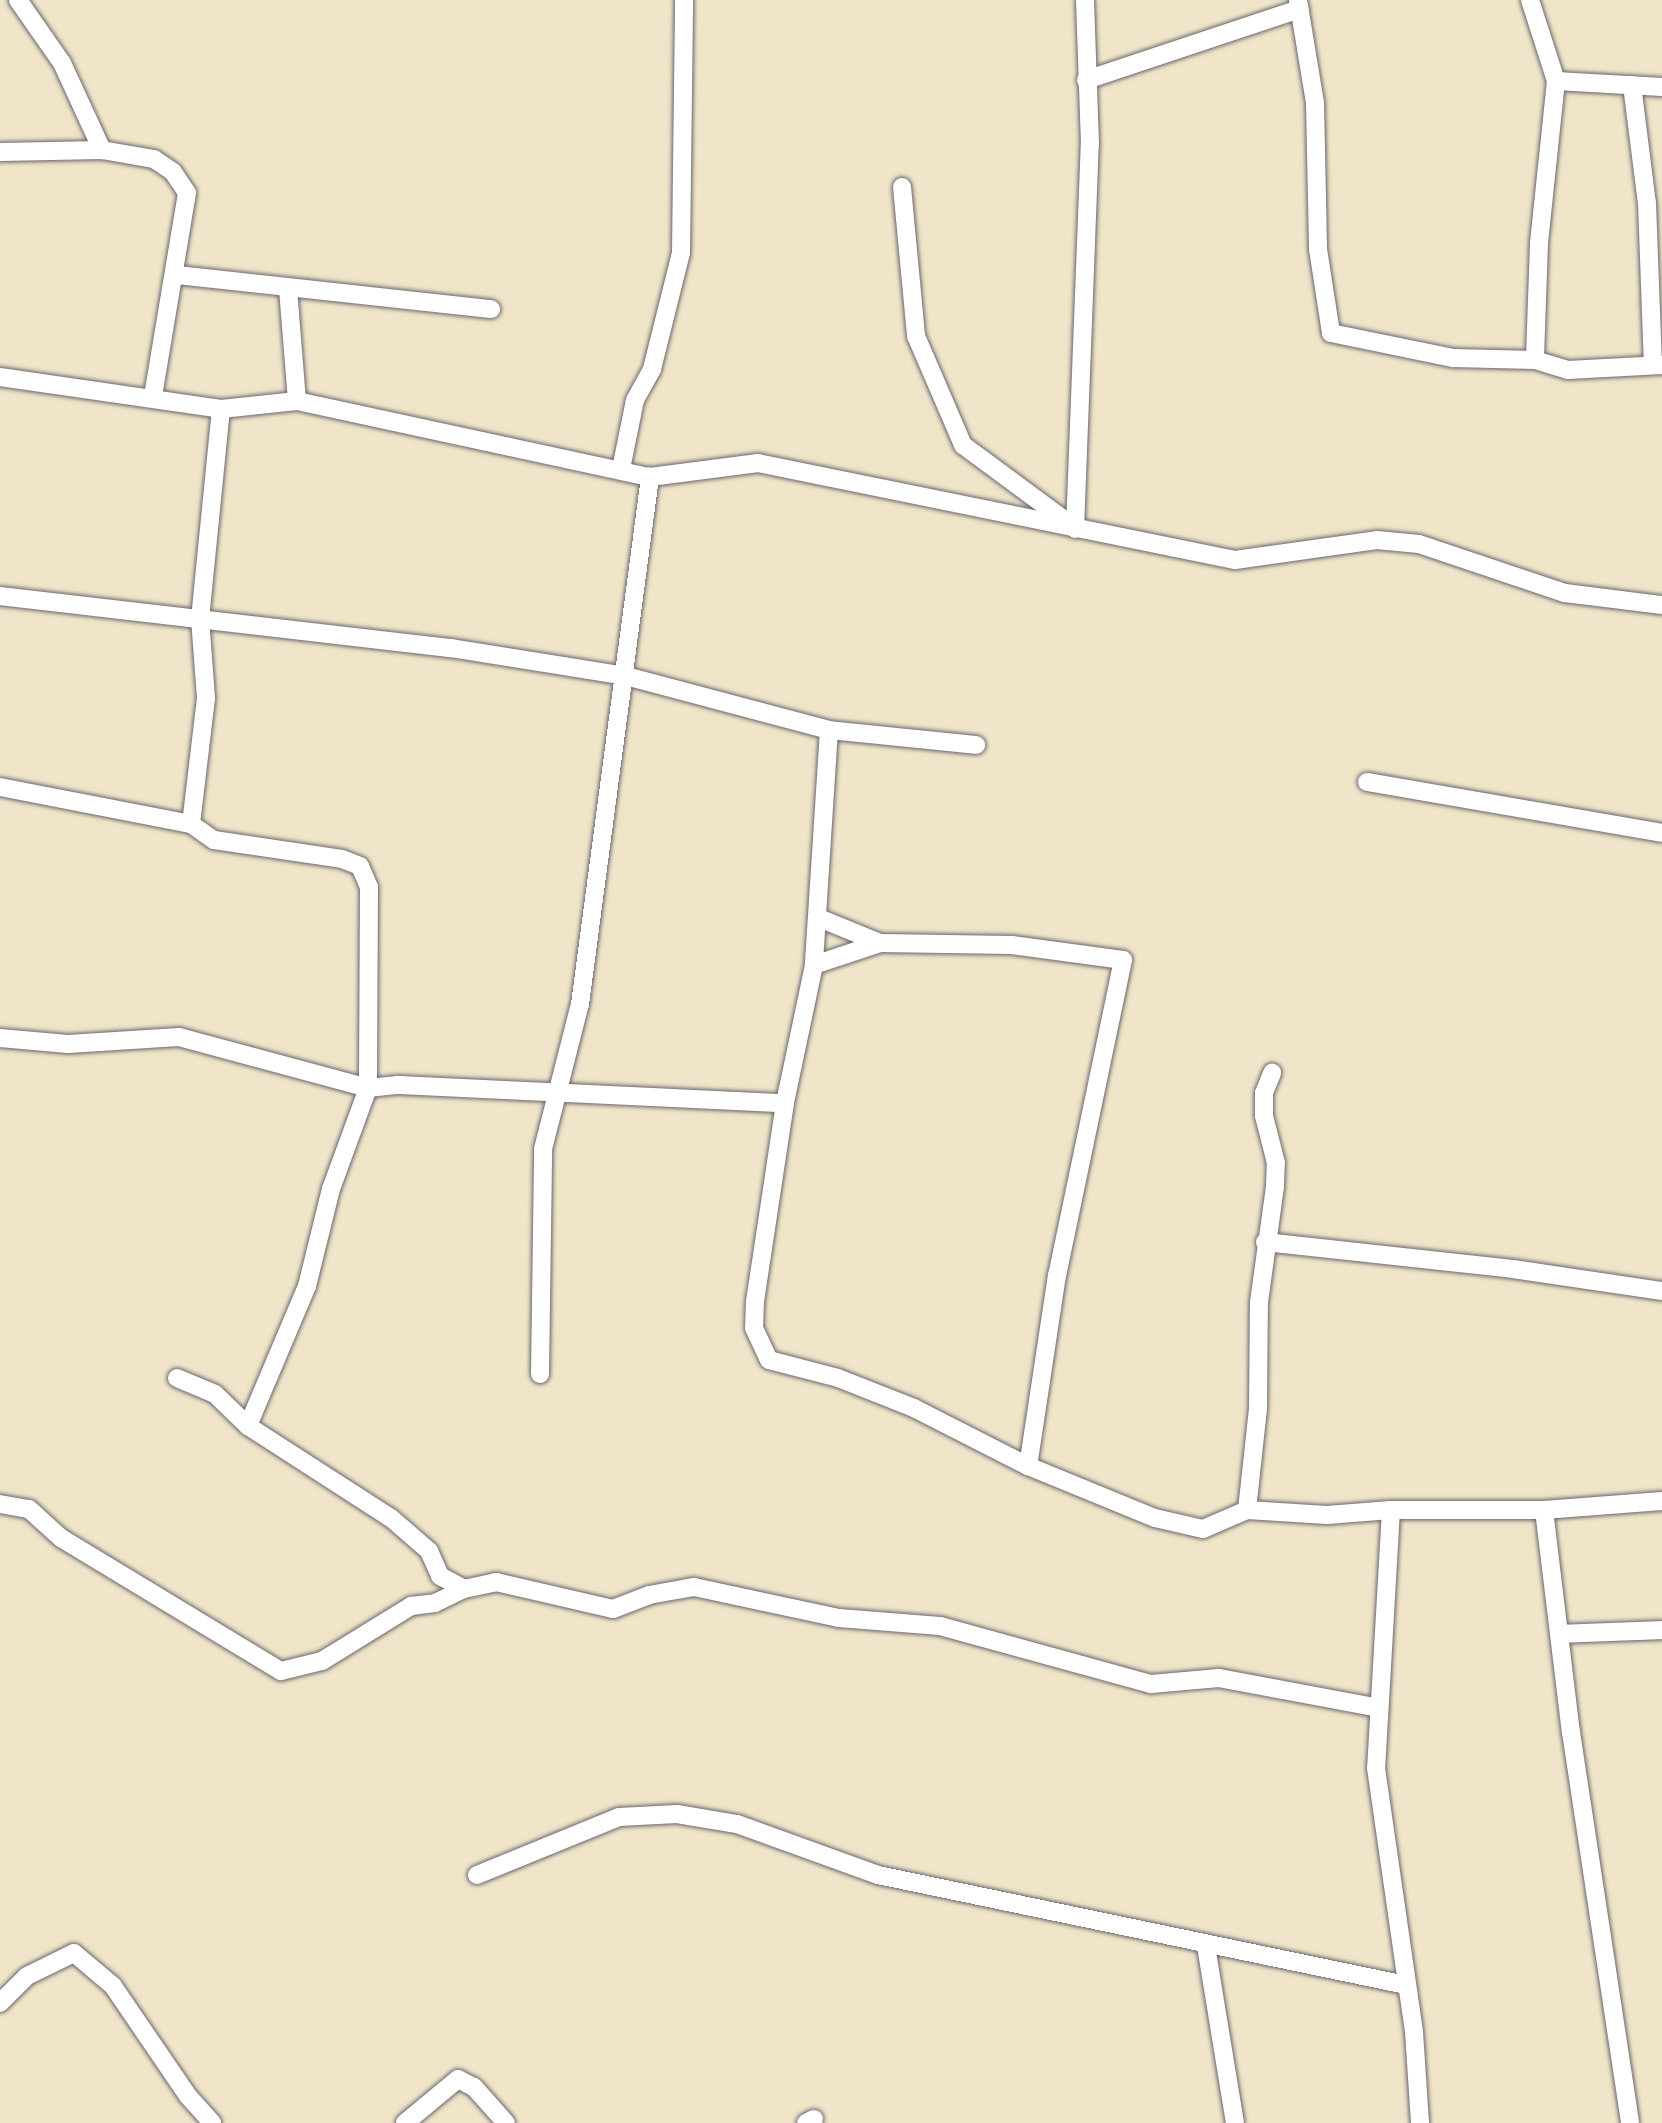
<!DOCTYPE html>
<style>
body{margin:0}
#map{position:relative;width:1662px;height:2123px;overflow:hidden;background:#f1e5c9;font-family:Mali,sans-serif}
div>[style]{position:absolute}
.roads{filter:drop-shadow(0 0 2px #6a666d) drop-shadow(0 0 2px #6a666d)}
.street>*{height:18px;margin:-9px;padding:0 9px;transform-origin:9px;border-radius:9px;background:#fff}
span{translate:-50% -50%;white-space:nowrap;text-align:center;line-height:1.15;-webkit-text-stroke:9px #fbf7ec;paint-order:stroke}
</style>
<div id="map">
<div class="roads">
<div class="street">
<i style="left:18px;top:0;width:77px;rotate:55.1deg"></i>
<i style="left:62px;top:63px;width:96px;rotate:65.3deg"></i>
<i style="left:1298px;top:0;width:104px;rotate:80.6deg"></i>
<i style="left:1315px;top:103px;width:146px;rotate:88.8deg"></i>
<i style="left:1318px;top:249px;width:85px;rotate:81.2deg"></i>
<i style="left:1331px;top:333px;width:125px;rotate:11.6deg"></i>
<i style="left:1453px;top:358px;width:82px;rotate:1.4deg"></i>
<i style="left:1535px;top:360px;width:34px;rotate:17deg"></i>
<i style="left:1568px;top:370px;width:94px;rotate:-3deg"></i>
<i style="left:1530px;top:0;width:85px;rotate:72.2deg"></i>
<i style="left:1556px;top:81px;width:163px;rotate:96deg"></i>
<i style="left:1539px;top:243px;width:117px;rotate:92deg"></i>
<i style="left:1086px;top:80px;width:225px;rotate:-18.4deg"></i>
<i style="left:1556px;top:81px;width:106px;rotate:3.2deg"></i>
<i style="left:1632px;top:85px;width:119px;rotate:82.8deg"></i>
<i style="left:1647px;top:203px;width:162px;rotate:87.9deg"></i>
<i style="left:0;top:152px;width:102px;rotate:-1.1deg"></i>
<i style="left:102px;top:150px;width:53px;rotate:9.8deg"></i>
<i style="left:154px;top:159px;width:23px;rotate:34deg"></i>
<i style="left:173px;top:172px;width:25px;rotate:56deg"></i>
<i style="left:187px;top:193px;width:207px;rotate:99.5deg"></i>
<i style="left:902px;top:187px;width:150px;rotate:84.6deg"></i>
<i style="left:916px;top:336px;width:119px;rotate:66.7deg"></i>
<i style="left:963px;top:445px;width:134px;rotate:36.5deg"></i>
<i style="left:177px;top:275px;width:316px;rotate:6.2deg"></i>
<i style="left:288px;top:289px;width:112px;rotate:85.4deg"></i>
<i style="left:0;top:377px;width:223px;rotate:8.2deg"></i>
<i style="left:221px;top:409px;width:76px;rotate:-6deg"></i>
<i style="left:297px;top:401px;width:361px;rotate:12.2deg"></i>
<i style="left:650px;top:477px;width:109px;rotate:-7.4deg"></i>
<i style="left:758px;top:463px;width:487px;rotate:11.5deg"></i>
<i style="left:1235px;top:560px;width:143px;rotate:-8deg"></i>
<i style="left:1377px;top:540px;width:42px;rotate:5.4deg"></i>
<i style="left:1419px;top:544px;width:154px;rotate:18.6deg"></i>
<i style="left:1565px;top:593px;width:98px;rotate:7.1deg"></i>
<i style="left:621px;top:469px;width:70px;rotate:-78.5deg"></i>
<i style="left:635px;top:400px;width:35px;rotate:-61deg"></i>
<i style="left:652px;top:369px;width:120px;rotate:-76deg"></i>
<i style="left:681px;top:253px;width:253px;rotate:-89.3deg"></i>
<i style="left:1075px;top:529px;width:385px;rotate:-87.8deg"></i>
<i style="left:1090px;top:144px;width:144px;rotate:-92deg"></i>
<i style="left:0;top:596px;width:454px;rotate:6.6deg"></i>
<i style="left:451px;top:648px;width:177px;rotate:9.1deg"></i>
<i style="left:626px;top:676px;width:210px;rotate:14.9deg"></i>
<i style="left:829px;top:730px;width:148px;rotate:5.8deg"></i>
<i style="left:829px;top:730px;width:235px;rotate:93.7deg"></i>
<i style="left:814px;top:965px;width:141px;rotate:101.9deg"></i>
<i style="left:785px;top:1103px;width:200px;rotate:98.6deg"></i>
<i style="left:755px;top:1301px;width:27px;rotate:92deg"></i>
<i style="left:754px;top:1328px;width:35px;rotate:65deg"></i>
<i style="left:769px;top:1360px;width:71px;rotate:14.6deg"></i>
<i style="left:838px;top:1378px;width:82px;rotate:21.5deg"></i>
<i style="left:914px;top:1408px;width:128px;rotate:27deg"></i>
<i style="left:1028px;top:1466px;width:137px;rotate:22.3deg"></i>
<i style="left:1155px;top:1518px;width:49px;rotate:12.9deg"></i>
<i style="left:1203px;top:1529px;width:48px;rotate:-23.4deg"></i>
<i style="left:1247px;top:1510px;width:80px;rotate:3.6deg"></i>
<i style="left:1327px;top:1515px;width:64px;rotate:-4.5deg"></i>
<i style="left:1391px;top:1510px;width:153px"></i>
<i style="left:1544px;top:1510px;width:118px;rotate:-4.4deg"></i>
<i style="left:1367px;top:782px;width:299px;rotate:9.8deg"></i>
<i style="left:0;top:787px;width:195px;rotate:11deg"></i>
<i style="left:191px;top:824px;width:28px;rotate:35deg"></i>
<i style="left:214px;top:840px;width:129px;rotate:8.4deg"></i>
<i style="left:342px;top:859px;width:19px;rotate:21deg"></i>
<i style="left:360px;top:866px;width:23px;rotate:67deg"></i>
<i style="left:369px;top:887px;width:201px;rotate:90.3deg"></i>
<i style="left:368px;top:1088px;width:108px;rotate:110.1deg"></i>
<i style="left:331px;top:1189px;width:100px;rotate:103.9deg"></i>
<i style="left:307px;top:1286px;width:152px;rotate:112.9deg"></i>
<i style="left:191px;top:824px;width:127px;rotate:-83.2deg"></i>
<i style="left:206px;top:698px;width:79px;rotate:-94.3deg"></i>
<i style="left:200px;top:619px;width:211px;rotate:-84.3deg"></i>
<i style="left:819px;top:918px;width:66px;rotate:22.3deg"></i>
<i style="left:814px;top:965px;width:70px;rotate:-18.4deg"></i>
<i style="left:880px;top:943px;width:132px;rotate:0.9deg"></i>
<i style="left:1012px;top:945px;width:112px;rotate:7.7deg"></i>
<i style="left:1123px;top:960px;width:322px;rotate:101.8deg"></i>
<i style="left:1057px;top:1275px;width:193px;rotate:98.6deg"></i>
<i style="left:0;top:1038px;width:68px;rotate:5deg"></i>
<i style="left:68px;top:1044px;width:111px;rotate:-3.6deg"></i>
<i style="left:179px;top:1037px;width:196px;rotate:15.1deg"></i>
<i style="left:368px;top:1088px;width:30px;rotate:-6deg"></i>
<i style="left:398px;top:1085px;width:387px;rotate:2.7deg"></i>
<i style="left:1265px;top:1242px;width:249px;rotate:6.2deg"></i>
<i style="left:1513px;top:1269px;width:151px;rotate:8.4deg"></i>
<i style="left:540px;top:1374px;width:225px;rotate:-89.2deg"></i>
<i style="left:543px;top:1149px;width:150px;rotate:-75.7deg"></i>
<i style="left:580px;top:1004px;width:532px;rotate:-82.43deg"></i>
<i style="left:177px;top:1378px;width:41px;rotate:22.8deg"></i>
<i style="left:215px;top:1394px;width:46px;rotate:44.1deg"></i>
<i style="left:248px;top:1426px;width:170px;rotate:32.8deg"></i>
<i style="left:391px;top:1518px;width:50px;rotate:41deg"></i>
<i style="left:429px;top:1551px;width:27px;rotate:66deg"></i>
<i style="left:440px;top:1576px;width:27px;rotate:28deg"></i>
<i style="left:0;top:1504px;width:29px;rotate:10deg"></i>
<i style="left:29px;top:1509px;width:43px;rotate:42.2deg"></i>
<i style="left:61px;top:1538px;width:257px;rotate:31.2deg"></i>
<i style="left:281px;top:1671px;width:42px;rotate:-13.7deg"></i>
<i style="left:322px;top:1661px;width:105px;rotate:-31.7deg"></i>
<i style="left:411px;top:1606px;width:24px;rotate:-7deg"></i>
<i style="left:435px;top:1603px;width:32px;rotate:-26deg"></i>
<i style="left:464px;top:1589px;width:33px;rotate:-12deg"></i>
<i style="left:496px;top:1582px;width:120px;rotate:13deg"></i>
<i style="left:613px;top:1609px;width:39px;rotate:-21deg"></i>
<i style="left:649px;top:1595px;width:46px;rotate:-10.1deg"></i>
<i style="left:694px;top:1587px;width:148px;rotate:12.1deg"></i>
<i style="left:839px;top:1618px;width:101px;rotate:4.5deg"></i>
<i style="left:940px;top:1626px;width:219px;rotate:15.4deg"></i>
<i style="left:1151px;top:1684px;width:68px;rotate:-5deg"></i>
<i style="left:1219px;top:1678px;width:163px;rotate:10.6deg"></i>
<i style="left:1247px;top:1510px;width:102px;rotate:-83.8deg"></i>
<i style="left:1258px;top:1409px;width:107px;rotate:-89.5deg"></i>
<i style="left:1259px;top:1302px;width:117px;rotate:-82.1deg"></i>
<i style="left:1275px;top:1186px;width:23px;rotate:-88deg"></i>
<i style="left:1276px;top:1163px;width:49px;rotate:-104.3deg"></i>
<i style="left:1264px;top:1116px;width:23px;rotate:-90deg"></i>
<i style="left:1264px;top:1093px;width:22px;rotate:-68deg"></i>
<i style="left:1391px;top:1510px;width:258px;rotate:93.3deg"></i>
<i style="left:1376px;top:1768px;width:267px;rotate:81.8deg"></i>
<i style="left:1414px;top:2032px;width:91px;rotate:86.2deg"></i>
<i style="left:1544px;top:1510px;width:224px;rotate:83.1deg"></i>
<i style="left:1571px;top:1732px;width:395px;rotate:81.4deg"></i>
<i style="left:1559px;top:1634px;width:103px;rotate:-2.2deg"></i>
<i style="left:477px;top:1875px;width:153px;rotate:-22.2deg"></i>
<i style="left:619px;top:1817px;width:58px;rotate:-3deg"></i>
<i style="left:677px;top:1814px;width:61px;rotate:9.5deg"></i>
<i style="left:737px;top:1824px;width:150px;rotate:19.9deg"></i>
<i style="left:878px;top:1875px;width:539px;rotate:11.77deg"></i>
<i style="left:1206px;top:1946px;width:179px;rotate:80.7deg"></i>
<i style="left:0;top:2003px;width:38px;rotate:-45deg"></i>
<i style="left:27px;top:1976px;width:52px;rotate:-26.1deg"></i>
<i style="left:74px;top:1953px;width:51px;rotate:40.2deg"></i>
<i style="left:113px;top:1986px;width:133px;rotate:55.7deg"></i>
<i style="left:188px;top:2096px;width:36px;rotate:48deg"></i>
<i style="left:405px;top:2123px;width:69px;rotate:-39.7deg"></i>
<i style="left:458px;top:2079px;width:18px;rotate:27deg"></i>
<i style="left:474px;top:2087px;width:48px;rotate:48.4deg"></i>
<i style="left:806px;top:2123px;width:9px;rotate:-27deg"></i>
</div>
</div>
</div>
